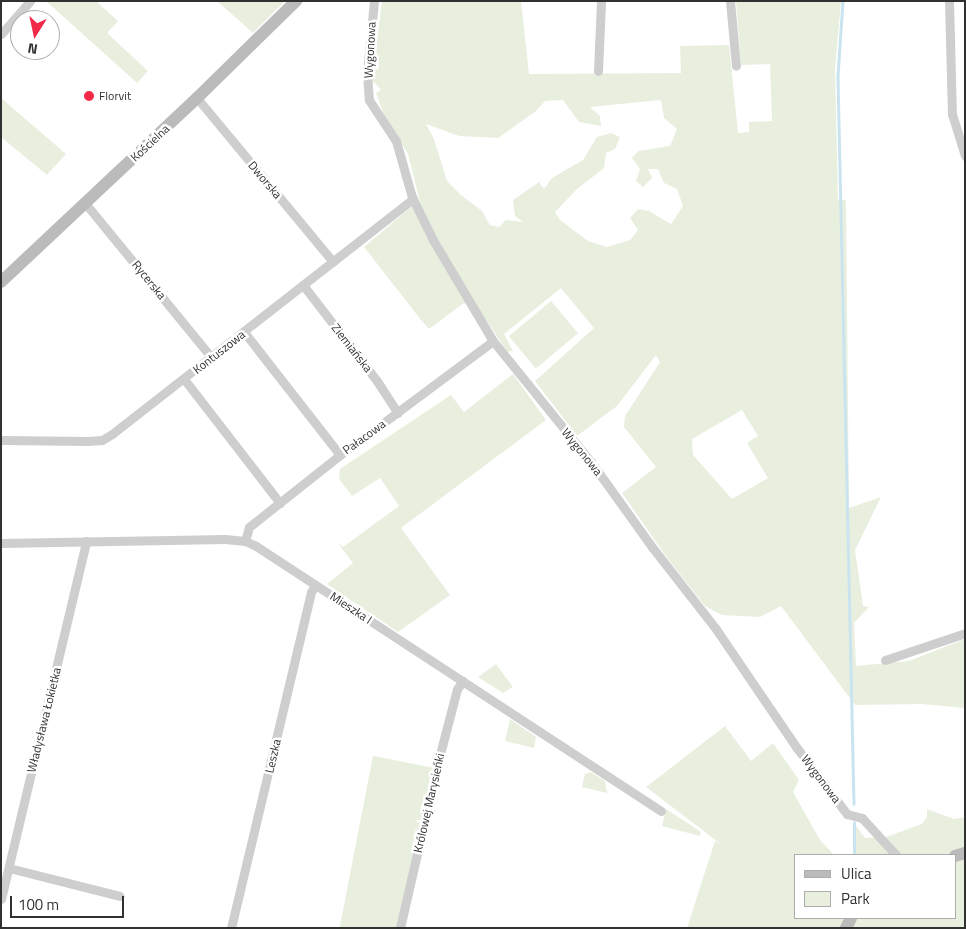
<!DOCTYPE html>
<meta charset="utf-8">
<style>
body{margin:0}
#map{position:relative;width:966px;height:929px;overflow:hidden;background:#fff;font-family:"Titillium Web",sans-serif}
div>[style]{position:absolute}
.green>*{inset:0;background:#e9efdf;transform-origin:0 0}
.stream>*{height:2.5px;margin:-1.25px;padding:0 1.25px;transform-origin:1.25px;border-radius:1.25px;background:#cae4ef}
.street>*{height:9px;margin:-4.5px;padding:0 4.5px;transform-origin:4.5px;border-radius:4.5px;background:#cecece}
.secondary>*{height:12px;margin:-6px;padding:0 6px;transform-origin:6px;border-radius:6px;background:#bbb}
.dots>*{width:14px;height:14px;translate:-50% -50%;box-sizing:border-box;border:2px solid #fff;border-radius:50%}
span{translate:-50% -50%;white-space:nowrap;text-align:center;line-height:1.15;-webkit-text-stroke:5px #fff;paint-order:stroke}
.street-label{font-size:12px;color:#313131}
.poi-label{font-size:12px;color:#313131}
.left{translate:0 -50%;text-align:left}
.frame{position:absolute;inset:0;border:2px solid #313131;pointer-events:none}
.legend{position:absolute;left:794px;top:854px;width:162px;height:65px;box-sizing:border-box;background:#fff;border:1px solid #adadad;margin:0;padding:6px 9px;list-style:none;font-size:15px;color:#313131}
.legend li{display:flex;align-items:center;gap:10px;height:25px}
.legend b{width:25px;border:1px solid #adadad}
.north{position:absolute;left:10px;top:10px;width:50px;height:50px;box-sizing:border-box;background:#fff;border:1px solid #adadad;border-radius:50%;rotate:190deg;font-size:14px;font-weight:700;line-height:20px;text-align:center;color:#313131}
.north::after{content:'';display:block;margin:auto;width:18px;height:22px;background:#f32949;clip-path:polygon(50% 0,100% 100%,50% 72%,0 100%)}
.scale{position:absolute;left:10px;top:896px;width:114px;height:22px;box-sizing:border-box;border:2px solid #313131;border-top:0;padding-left:6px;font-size:15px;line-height:18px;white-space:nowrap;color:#313131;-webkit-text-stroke:4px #fff;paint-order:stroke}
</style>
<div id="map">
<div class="green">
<i style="clip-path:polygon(46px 1px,96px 1px,118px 21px,107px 33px,148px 71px,137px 83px)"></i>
<i style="clip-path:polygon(217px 1px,285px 1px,253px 33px)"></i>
<i style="clip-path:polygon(evenodd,382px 1px,521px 1px,529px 74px,681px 73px,680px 46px,729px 45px,738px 133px,749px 132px,749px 122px,772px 121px,770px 64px,741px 65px,736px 1px,841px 1px,835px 70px,838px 200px,846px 200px,849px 508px,881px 497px,855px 550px,863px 606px,869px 607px,854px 623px,856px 666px,909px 661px,965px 639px,965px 708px,922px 704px,855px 705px,781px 606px,760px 617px,722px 615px,705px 606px,665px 555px,622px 493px,656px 467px,624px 427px,625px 416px,660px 362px,656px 355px,617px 406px,577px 436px,535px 381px,594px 328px,561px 288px,504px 334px,513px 351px,507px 352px,487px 321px,464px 303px,429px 329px,421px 320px,364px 247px,411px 207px,421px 206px,408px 154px,384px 115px,376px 93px,381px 90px,372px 80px,382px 1px,563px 100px,579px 122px,601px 126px,600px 116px,590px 107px,661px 100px,664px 118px,677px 129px,670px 146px,638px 151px,632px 158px,640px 169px,636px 181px,643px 187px,652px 178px,648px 169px,658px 169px,664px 183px,677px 189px,683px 206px,671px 224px,649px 211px,638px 209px,630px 218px,638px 230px,630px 240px,607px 247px,588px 241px,560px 220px,555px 212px,577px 189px,604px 168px,606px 153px,615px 149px,620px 137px,611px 133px,597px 137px,583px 160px,552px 178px,544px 189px,539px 182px,513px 200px,515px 216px,523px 222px,506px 220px,499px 227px,490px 225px,482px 211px,461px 195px,447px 181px,434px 139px,426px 124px,459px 136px,498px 138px,536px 111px,545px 101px,563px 100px,382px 1px,742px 410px,758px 436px,747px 443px,768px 478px,732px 499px,693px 455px,692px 439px,742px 410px)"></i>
<i style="clip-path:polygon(1px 98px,66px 154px,47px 175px,1px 137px)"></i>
<i style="left:551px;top:301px;width:42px;height:55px;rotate:50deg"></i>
<i style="clip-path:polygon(513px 374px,546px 420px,401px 528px,450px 595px,398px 632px,327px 584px,353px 563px,337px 542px,343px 547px,399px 506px,380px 478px,352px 496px,339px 479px,340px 469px,451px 395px,464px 412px)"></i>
<i style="clip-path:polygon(496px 664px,513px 687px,503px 693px,478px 677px)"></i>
<i style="clip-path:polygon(510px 719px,536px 737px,534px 748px,505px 741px)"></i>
<i style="clip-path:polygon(725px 726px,751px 761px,773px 743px,799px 780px,793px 792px,820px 840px,834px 855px,795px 855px,795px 918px,955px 918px,955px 855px,856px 855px,854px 823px,865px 838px,886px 837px,922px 824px,927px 817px,927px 809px,954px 819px,965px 817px,965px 928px,687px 928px,715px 841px,722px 845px,646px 787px)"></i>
<i style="left:373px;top:756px;width:60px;height:175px;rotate:11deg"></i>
<i style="clip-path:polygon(591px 772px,605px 781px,607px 793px,582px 787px,585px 774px)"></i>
<i style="clip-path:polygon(666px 809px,701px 832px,700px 836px,662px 826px)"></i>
</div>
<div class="stream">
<i style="left:843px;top:1px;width:76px;rotate:93.8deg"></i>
<i style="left:838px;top:77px;width:727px;rotate:88.74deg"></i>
<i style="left:854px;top:855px;width:32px;rotate:-90deg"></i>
</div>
<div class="street">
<i style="left:374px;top:1px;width:72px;rotate:95.6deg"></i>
<i style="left:367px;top:73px;width:27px;rotate:86deg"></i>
<i style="left:369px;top:100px;width:49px;rotate:56.6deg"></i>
<i style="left:396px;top:141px;width:58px;rotate:74.1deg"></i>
<i style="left:412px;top:197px;width:48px;rotate:64deg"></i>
<i style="left:433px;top:240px;width:117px;rotate:59.3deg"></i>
<i style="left:493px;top:341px;width:156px;rotate:51deg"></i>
<i style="left:591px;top:462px;width:105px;rotate:54.3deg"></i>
<i style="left:652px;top:547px;width:104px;rotate:52deg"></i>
<i style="left:716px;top:629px;width:144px;rotate:55.8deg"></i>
<i style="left:797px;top:748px;width:83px;rotate:52.9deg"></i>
<i style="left:847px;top:814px;width:16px;rotate:15deg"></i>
<i style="left:862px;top:818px;width:50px;rotate:47.4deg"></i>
<i style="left:730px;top:1px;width:65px;rotate:84.7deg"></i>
<i style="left:949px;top:1px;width:113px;rotate:88.5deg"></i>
<i style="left:952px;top:114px;width:44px;rotate:72.8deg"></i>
<i style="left:1px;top:34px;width:44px;rotate:-48.7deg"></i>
<i style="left:598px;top:71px;width:70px;rotate:-87.5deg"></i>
<i style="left:197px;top:98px;width:213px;rotate:50.3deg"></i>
<i style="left:85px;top:203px;width:200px;rotate:50.7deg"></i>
<i style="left:303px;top:285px;width:121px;rotate:52.4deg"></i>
<i style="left:377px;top:381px;width:38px;rotate:57deg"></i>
<i style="left:244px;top:332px;width:156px;rotate:52deg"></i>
<i style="left:184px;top:379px;width:157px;rotate:52.3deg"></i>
<i style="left:1px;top:440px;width:87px;rotate:0.7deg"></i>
<i style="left:88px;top:441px;width:14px;rotate:-4deg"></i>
<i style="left:102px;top:440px;width:12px;rotate:-31deg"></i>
<i style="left:112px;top:434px;width:382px;rotate:-38deg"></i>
<i style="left:245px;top:541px;width:15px;rotate:-74deg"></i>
<i style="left:249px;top:527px;width:116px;rotate:-38.4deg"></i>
<i style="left:340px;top:455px;width:191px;rotate:-36.7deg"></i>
<i style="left:1px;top:543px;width:224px;rotate:-1deg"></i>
<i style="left:225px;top:539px;width:20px;rotate:6deg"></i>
<i style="left:245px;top:541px;width:12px;rotate:24deg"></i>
<i style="left:256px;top:546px;width:484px;rotate:33.2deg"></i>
<i style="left:885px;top:660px;width:84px;rotate:-18.6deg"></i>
<i style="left:9px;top:868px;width:114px;rotate:14.2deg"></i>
<i style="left:1px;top:899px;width:368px;rotate:-76.6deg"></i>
<i style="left:231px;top:928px;width:345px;rotate:-76.6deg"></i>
<i style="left:311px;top:592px;width:8px;rotate:-60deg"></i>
<i style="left:400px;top:928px;width:174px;rotate:-77.1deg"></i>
<i style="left:439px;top:758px;width:71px;rotate:-75.4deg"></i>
<i style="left:457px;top:689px;width:10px;rotate:-53deg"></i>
</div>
<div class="secondary">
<i style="left:1px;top:282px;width:269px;rotate:-43.2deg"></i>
<i style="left:197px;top:98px;width:139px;rotate:-44.4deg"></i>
<i style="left:955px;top:856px;width:10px;rotate:-17deg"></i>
<i style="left:846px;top:928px;width:11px;rotate:-63deg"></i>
</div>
<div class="dots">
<i style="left:89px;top:96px;background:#f32949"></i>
</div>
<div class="street-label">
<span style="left:370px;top:50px;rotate:-87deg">Wygonowa</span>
<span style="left:150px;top:143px;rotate:-43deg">Kościelna</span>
<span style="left:265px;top:180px;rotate:50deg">Dworska</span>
<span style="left:149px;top:280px;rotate:51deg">Rycerska</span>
<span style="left:352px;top:348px;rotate:52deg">Ziemiańska</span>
<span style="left:219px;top:352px;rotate:-38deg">Kontuszowa</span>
<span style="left:364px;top:437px;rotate:-36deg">Pałacowa</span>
<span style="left:582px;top:452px;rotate:51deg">Wygonowa</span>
<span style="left:351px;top:608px;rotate:33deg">Mieszka I</span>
<span style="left:44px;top:720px;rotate:-76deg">Władysława Łokietka</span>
<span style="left:273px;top:756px;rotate:-77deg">Leszka</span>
<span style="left:821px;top:779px;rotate:53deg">Wygonowa</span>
<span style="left:429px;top:803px;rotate:-77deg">Królowej Marysieńki</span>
</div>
<div class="poi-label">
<span class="left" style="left:99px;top:96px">Florvit</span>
</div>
<div class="frame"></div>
<ul class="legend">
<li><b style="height:6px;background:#bbb"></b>Ulica</li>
<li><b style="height:14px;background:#e9efdf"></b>Park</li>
</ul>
<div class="north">N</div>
<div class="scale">100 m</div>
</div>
